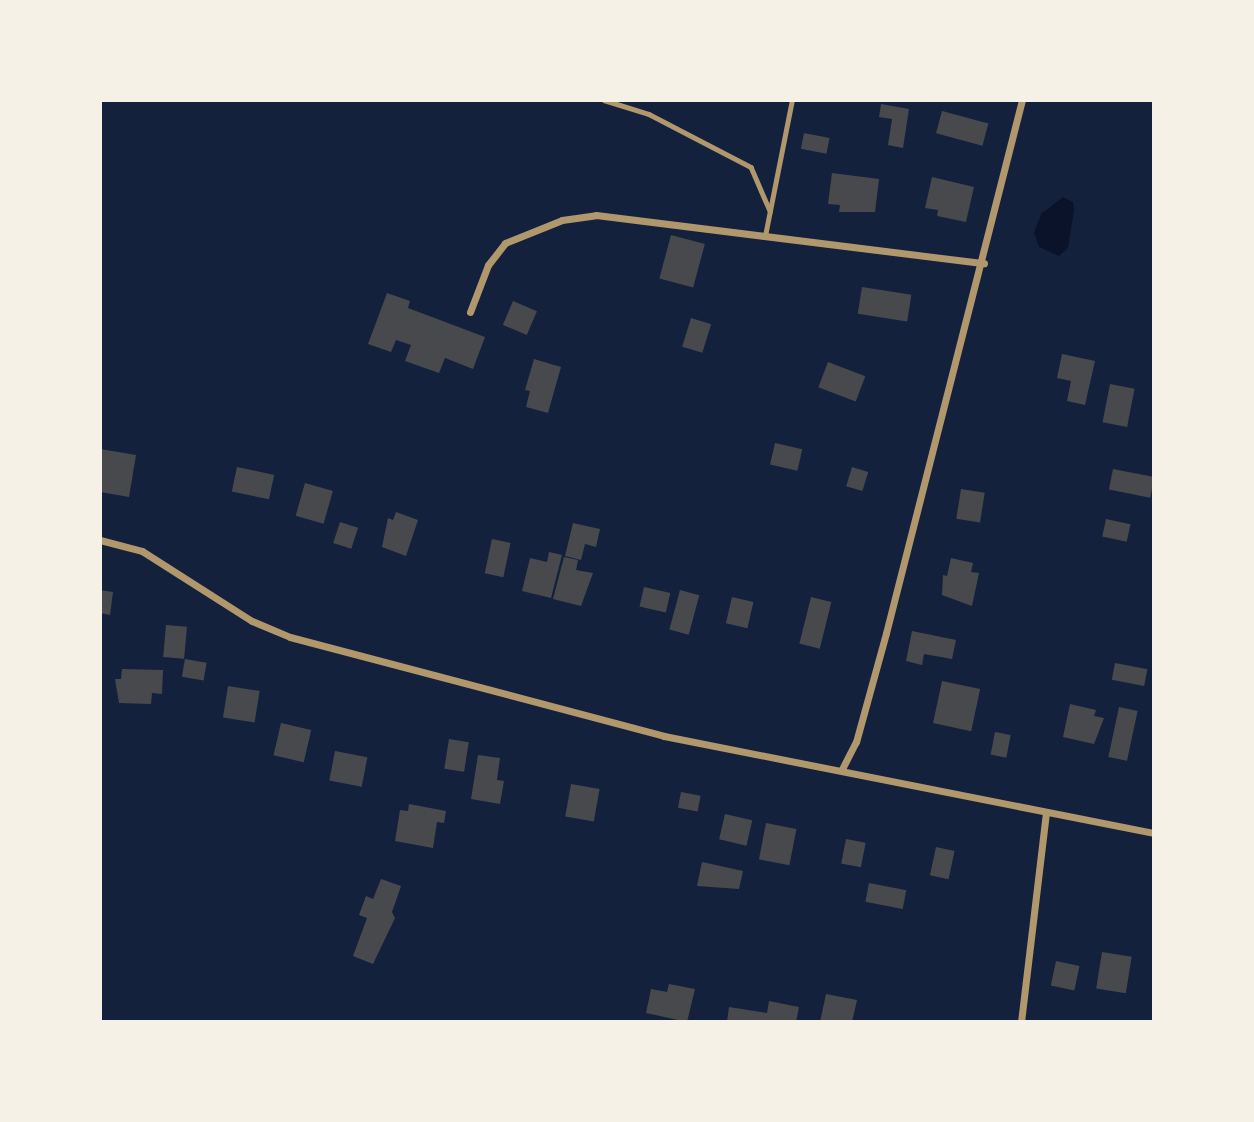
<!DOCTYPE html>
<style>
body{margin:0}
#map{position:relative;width:1254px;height:1122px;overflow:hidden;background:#14213d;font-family:"PT Sans",sans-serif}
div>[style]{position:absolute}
.water>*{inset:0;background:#0b132b}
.building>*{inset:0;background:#48494c;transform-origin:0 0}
.service>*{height:4.5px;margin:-2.25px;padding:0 2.25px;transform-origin:2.25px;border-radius:2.25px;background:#b1986c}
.minor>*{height:7px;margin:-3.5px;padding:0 3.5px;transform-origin:3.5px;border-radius:3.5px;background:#b1986c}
span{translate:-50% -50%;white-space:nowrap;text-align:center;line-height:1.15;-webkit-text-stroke:5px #f6f1e7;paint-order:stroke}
.frame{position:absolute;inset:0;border:102px solid #f6f1e7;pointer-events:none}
</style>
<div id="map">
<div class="water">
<i style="clip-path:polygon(1063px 197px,1073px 202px,1074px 210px,1068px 248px,1059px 256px,1039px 247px,1034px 233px,1041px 214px)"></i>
</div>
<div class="building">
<i style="clip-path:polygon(881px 104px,909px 109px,903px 148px,888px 145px,892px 119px,879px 117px)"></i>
<i style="left:942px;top:111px;width:48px;height:23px;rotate:15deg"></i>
<i style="left:804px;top:133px;width:26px;height:16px;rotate:11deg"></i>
<i style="clip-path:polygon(832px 173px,879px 179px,875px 212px,839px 212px,840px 205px,828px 204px)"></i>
<i style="clip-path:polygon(932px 177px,974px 187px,966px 222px,937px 216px,938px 210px,925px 208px)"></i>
<i style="left:671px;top:235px;width:35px;height:45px;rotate:15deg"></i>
<i style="left:862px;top:287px;width:50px;height:27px;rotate:9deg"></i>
<i style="clip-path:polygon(387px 293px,410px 301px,408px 308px,485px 337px,473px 369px,445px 358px,439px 373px,405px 361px,411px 345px,396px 340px,391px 352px,368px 344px)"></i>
<i style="left:513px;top:301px;width:26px;height:26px;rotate:23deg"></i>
<i style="left:691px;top:318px;width:21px;height:30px;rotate:17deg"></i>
<i style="clip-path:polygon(1062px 354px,1095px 361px,1085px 405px,1067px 401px,1071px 381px,1057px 378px)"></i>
<i style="clip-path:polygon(534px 359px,561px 367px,548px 413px,526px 407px,530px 391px,525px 390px)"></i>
<i style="left:828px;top:362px;width:40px;height:27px;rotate:21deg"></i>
<i style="left:1110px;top:384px;width:25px;height:39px;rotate:11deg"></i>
<i style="left:775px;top:443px;width:28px;height:22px;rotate:13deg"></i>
<i style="clip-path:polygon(100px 449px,136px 455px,129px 497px,100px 492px)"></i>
<i style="left:237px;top:467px;width:38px;height:25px;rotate:12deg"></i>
<i style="left:852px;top:467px;width:17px;height:20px;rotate:17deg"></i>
<i style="left:1113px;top:469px;width:42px;height:21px;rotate:11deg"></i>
<i style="left:305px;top:483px;width:29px;height:34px;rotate:16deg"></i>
<i style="left:961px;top:489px;width:24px;height:30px;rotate:9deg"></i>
<i style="clip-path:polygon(396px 512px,418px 520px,406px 556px,382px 547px,388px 518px,393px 520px)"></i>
<i style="left:1106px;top:519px;width:25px;height:18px;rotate:12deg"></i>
<i style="left:340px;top:522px;width:19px;height:22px;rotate:18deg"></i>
<i style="clip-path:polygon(573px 523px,600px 529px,596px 547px,585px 544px,581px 560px,565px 556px)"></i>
<i style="left:492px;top:539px;width:19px;height:35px;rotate:12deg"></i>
<i style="clip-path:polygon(549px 552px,562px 555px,551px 598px,522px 591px,530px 558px,547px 562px)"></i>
<i style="clip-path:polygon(564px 557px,578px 560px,576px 570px,593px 573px,581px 606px,553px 599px)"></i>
<i style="clip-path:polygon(951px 558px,973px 563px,971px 572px,979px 573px,972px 606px,942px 595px,943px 575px,947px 576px)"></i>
<i style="left:644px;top:587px;width:27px;height:20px;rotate:13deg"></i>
<i style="clip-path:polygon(100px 590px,113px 592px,110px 615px,100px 613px)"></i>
<i style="left:680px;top:590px;width:20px;height:41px;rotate:15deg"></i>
<i style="left:732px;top:597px;width:22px;height:27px;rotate:13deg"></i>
<i style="left:811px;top:597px;width:21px;height:48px;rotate:14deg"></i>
<i style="left:166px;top:625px;width:21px;height:32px;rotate:5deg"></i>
<i style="clip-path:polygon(912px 631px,956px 640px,952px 659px,924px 654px,922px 665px,906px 661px)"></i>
<i style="left:185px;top:659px;width:22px;height:18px;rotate:10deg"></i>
<i style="left:1115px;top:663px;width:33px;height:17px;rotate:11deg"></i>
<i style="clip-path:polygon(122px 669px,163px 670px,162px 694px,152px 693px,151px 704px,119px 703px,115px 679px,121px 679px)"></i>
<i style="left:942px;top:681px;width:39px;height:43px;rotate:12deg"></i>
<i style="left:228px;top:686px;width:32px;height:32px;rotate:9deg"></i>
<i style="clip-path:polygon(1070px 704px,1096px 710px,1094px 716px,1104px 718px,1094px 744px,1063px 737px)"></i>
<i style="left:1119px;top:707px;width:19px;height:51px;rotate:12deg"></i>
<i style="left:281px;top:723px;width:31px;height:33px;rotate:13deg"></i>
<i style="left:995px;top:732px;width:16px;height:23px;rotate:11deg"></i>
<i style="left:449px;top:739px;width:20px;height:30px;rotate:9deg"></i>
<i style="left:335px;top:751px;width:33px;height:30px;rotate:11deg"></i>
<i style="clip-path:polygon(478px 755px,500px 758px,497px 780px,504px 781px,500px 804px,471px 799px)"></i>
<i style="left:571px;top:784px;width:29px;height:33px;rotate:10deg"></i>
<i style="left:681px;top:792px;width:20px;height:16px;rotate:11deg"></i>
<i style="clip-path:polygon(409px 804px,446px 811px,444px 823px,437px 822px,433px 848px,395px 841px,400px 810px,408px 811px)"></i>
<i style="left:725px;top:814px;width:28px;height:26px;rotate:13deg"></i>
<i style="left:766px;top:823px;width:31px;height:37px;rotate:11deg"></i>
<i style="left:846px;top:839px;width:20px;height:25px;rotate:11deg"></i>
<i style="left:936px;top:847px;width:19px;height:29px;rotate:12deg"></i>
<i style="clip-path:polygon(702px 862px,743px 871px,739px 889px,697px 886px)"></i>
<i style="clip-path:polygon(381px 879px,401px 886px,392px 912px,395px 918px,373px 964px,353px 956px,367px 918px,359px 915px,366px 896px,373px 899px)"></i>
<i style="left:869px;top:883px;width:38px;height:19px;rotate:11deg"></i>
<i style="left:1102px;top:952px;width:30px;height:37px;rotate:9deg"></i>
<i style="left:1056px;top:961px;width:24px;height:25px;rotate:12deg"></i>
<i style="clip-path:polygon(669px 984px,695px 989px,687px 1022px,646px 1013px,651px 989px,667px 992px)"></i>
<i style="clip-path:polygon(826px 994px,857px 1000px,852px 1022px,820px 1022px)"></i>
<i style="clip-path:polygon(769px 1001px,799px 1007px,796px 1022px,727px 1022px,729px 1007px,767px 1013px)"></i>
</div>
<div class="service">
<i style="left:604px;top:100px;width:47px;rotate:17.3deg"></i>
<i style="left:649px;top:114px;width:115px;rotate:27.5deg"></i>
<i style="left:751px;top:167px;width:48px;rotate:66.6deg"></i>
<i style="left:765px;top:236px;width:139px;rotate:-78.8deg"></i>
</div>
<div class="minor">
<i style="left:470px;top:312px;width:50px;rotate:-69deg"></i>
<i style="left:488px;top:265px;width:28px;rotate:-52deg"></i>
<i style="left:505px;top:243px;width:61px;rotate:-22deg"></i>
<i style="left:562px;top:220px;width:34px;rotate:-8deg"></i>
<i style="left:596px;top:215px;width:391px;rotate:7.1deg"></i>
<i style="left:100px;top:540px;width:43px;rotate:14.7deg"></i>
<i style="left:142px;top:551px;width:130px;rotate:32.5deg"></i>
<i style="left:252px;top:621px;width:41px;rotate:22.8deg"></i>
<i style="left:290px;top:637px;width:387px;rotate:14.8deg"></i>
<i style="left:664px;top:736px;width:500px;rotate:11.2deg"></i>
<i style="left:842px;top:769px;width:30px;rotate:-63deg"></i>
<i style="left:856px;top:742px;width:113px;rotate:-74.6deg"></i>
<i style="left:886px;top:633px;width:550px;rotate:-75.69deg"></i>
<i style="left:1021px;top:1022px;width:210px;rotate:-83.2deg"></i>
</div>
<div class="frame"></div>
</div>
